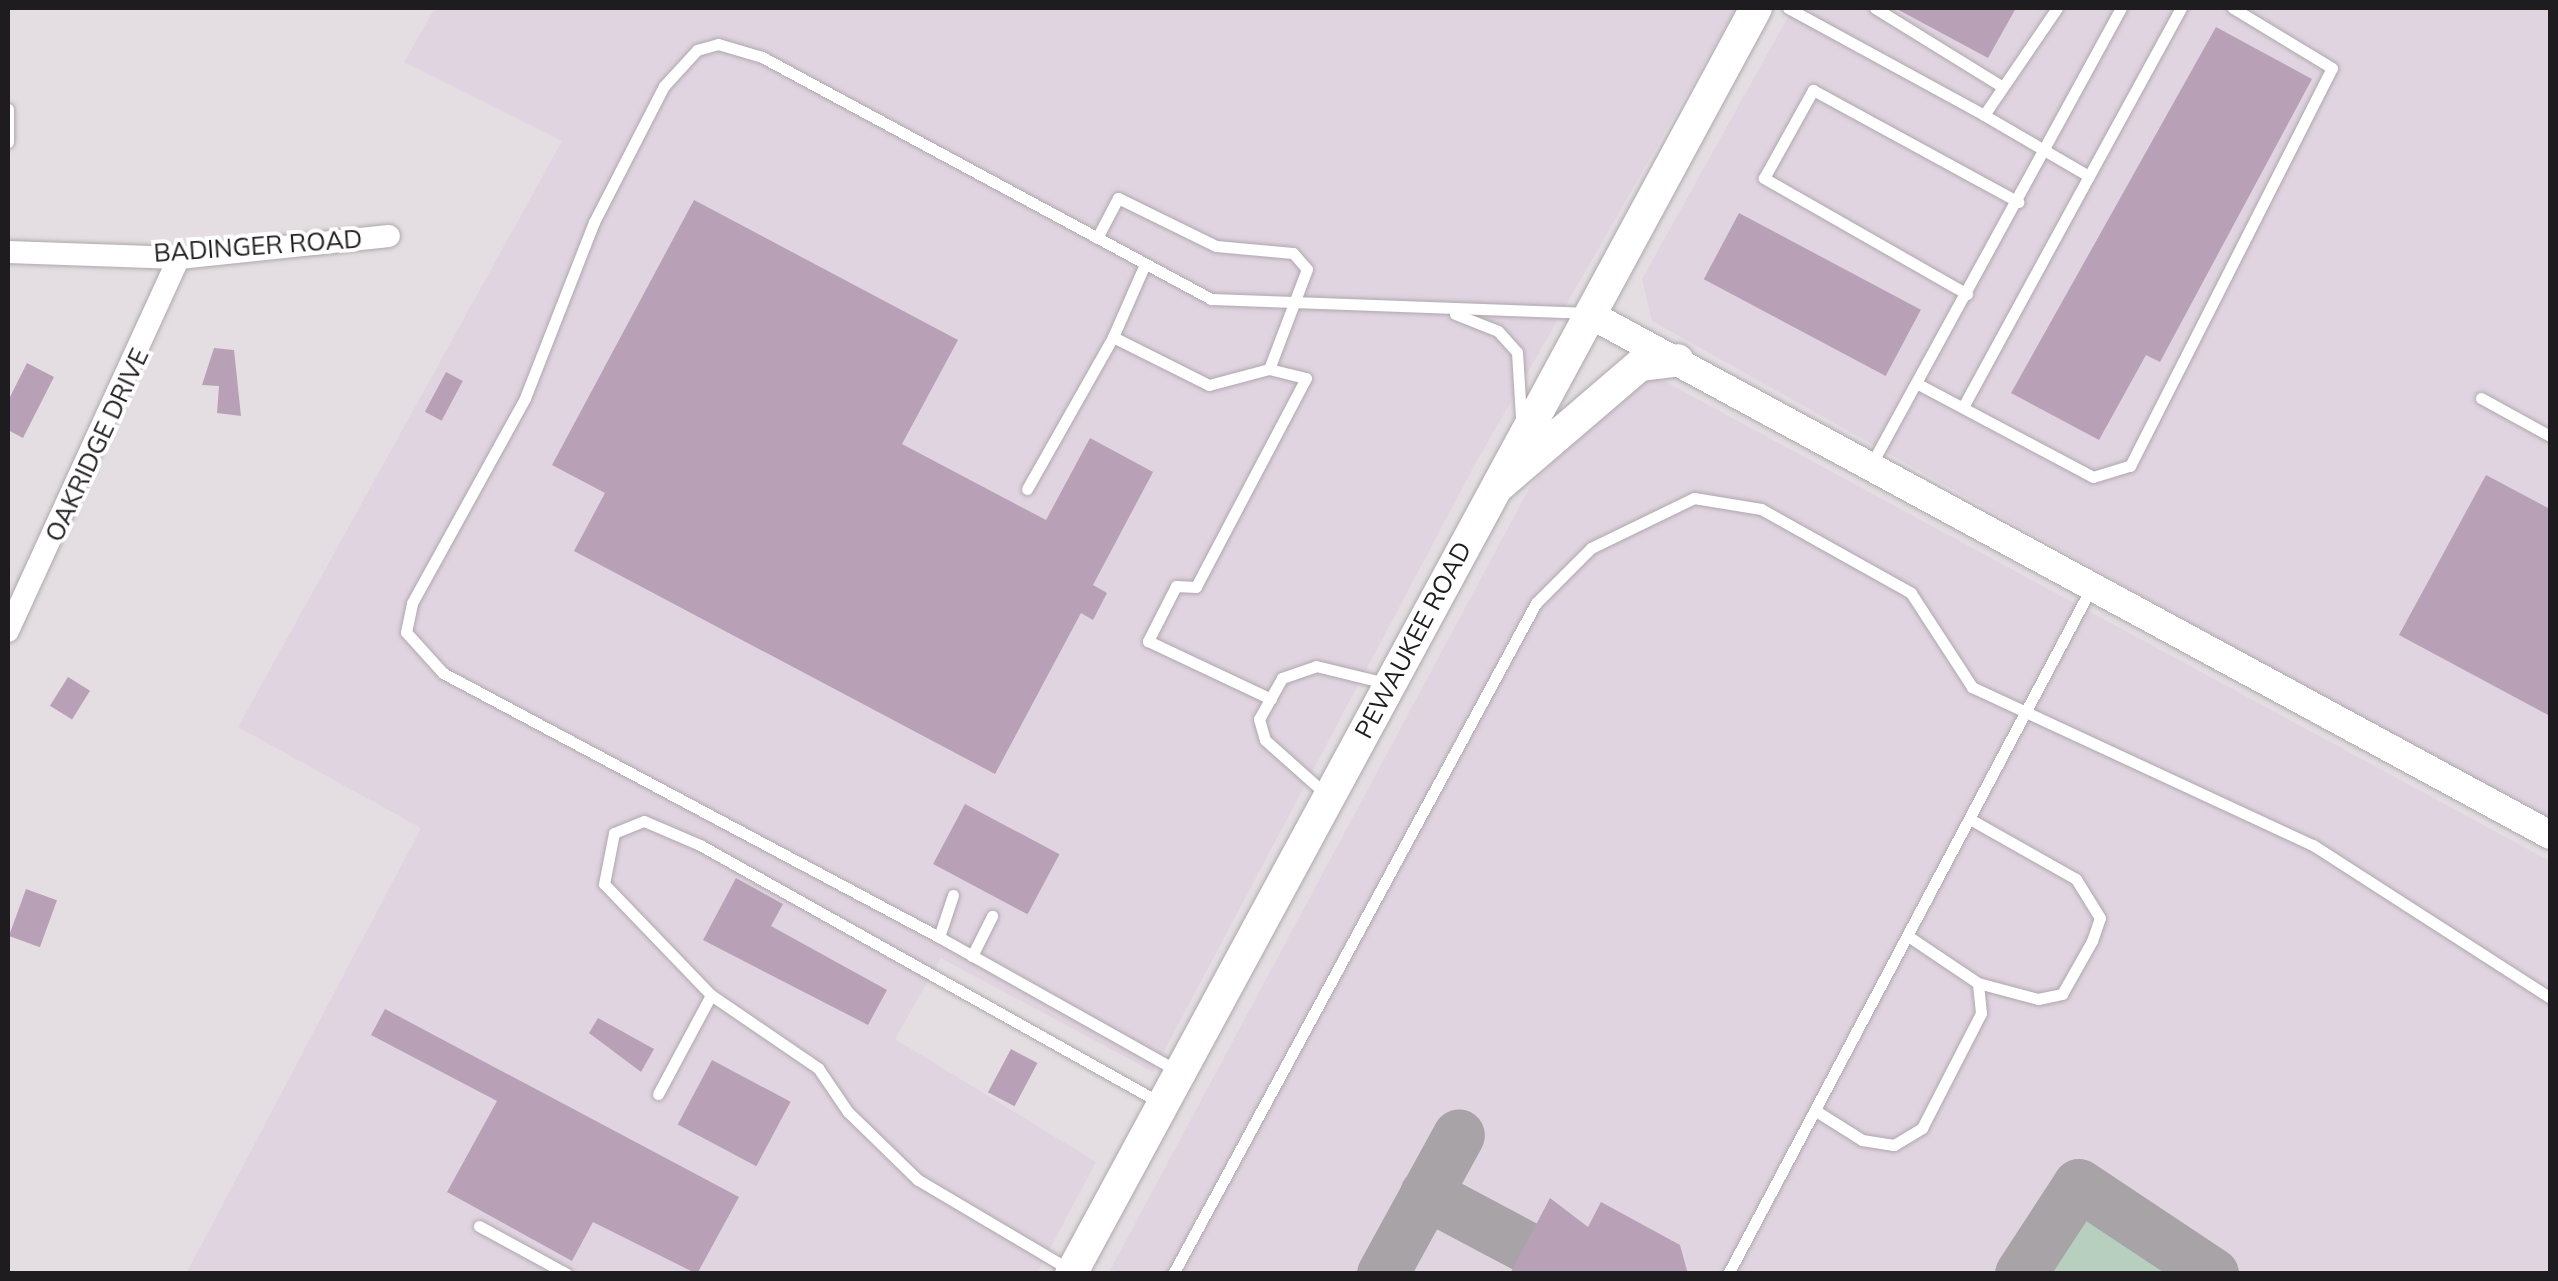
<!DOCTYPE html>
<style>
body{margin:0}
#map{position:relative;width:2558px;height:1281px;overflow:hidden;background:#e4dee3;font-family:Mulish,sans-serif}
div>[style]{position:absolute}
.built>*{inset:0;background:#e0d4e0}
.green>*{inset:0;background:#b7cfbf}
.taxiway>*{height:52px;margin:-26px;padding:0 26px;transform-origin:26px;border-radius:26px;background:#a8a3a7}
.building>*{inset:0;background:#b8a1b7;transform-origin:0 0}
.roads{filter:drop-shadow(0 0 2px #aea8ad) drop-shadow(0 0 2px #aea8ad)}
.service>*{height:11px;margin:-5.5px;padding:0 5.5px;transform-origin:5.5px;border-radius:5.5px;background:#fff}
.minor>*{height:22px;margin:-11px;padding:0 11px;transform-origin:11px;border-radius:11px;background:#fff}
.tertiary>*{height:28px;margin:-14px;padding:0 14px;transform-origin:14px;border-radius:14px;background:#fff}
.secondary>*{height:32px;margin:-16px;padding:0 16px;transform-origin:16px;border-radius:16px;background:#fff}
span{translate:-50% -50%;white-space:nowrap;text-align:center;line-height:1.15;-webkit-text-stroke:8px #fff;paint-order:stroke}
.street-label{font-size:25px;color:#1e1c1e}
.frame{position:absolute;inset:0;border:10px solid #1e1c1e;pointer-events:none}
</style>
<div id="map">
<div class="built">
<i style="clip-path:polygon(435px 8px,1736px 8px,1473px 468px,1153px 1072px,941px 958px,895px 1039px,1096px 1162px,1037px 1273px,186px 1274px,421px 828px,238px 727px,562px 141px,404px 62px)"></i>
<i style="clip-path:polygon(1793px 8px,2550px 8px,2550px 824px,1652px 321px,1642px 279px)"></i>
<i style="clip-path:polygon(1657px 377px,2550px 861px,2550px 1273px,1108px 1274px,1531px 485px,1629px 384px)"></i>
</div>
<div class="green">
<i style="clip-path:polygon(2086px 1214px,2096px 1218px,2182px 1273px,2033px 1273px,2069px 1221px)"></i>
</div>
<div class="taxiway">
<i style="left:1426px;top:1194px;width:111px;rotate:28deg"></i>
<i style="left:1383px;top:1274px;width:158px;rotate:-61.3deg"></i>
<i style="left:2021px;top:1274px;width:106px;rotate:-56.9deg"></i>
<i style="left:2079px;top:1185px;width:161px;rotate:33.6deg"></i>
</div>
<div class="building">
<i style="clip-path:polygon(1895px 8px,2016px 8px,1988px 58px)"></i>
<i style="clip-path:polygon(2216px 27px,2312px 79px,2160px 362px,2146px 355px,2099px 440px,2011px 393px)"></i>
<i style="clip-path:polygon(694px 200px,958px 340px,902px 444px,1046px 520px,1090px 438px,1153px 472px,1093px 585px,1107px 593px,1093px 620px,1081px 613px,995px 774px,574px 551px,605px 493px,552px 465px)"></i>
<i style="left:1739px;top:213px;width:206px;height:75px;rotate:28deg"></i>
<i style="clip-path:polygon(214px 348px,234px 350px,241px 416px,217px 413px,219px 386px,202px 385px)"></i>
<i style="clip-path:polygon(27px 363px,54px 377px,23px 438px,8px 430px,8px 401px)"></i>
<i style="left:446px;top:372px;width:19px;height:45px;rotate:28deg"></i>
<i style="clip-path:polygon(2486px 475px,2550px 509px,2550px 716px,2399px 635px)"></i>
<i style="left:68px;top:677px;width:26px;height:34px;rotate:32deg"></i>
<i style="left:965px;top:804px;width:107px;height:68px;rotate:28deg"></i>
<i style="clip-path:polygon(736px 878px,783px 904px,771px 926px,887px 990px,868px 1025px,703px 940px)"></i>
<i style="left:26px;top:889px;width:33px;height:50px;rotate:20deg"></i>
<i style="clip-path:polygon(385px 1009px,739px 1197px,697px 1274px,593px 1222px,572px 1261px,447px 1192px,497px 1101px,371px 1035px)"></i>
<i style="clip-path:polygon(598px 1018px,654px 1049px,641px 1072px,589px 1033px)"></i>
<i style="left:1011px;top:1049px;width:30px;height:49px;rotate:28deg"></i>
<i style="left:712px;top:1060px;width:89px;height:73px;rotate:28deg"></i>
<i style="clip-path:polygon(1550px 1198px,1588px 1227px,1601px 1202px,1680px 1245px,1688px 1274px,1510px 1274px)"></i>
</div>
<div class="roads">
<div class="service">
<i style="left:1788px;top:8px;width:223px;rotate:28.6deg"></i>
<i style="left:1984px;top:115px;width:130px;rotate:-55.7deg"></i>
<i style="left:1875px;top:8px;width:150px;rotate:31.7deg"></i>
<i style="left:8px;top:109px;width:33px;rotate:90deg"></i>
<i style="left:1984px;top:115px;width:121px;rotate:30.2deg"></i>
<i style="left:2089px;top:176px;width:192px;rotate:-61.3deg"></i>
<i style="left:1097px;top:238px;width:45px;rotate:-62.3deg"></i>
<i style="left:1118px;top:198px;width:109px;rotate:26.1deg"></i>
<i style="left:1216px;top:246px;width:77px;rotate:5.2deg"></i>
<i style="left:1293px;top:253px;width:21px;rotate:49deg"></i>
<i style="left:1307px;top:269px;width:107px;rotate:110.8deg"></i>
<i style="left:1269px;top:369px;width:38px;rotate:14deg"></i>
<i style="left:1306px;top:378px;width:236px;rotate:117.8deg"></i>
<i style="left:1196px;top:587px;width:20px;rotate:-177deg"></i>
<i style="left:1176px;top:586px;width:62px;rotate:117deg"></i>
<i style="left:1148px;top:641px;width:136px;rotate:25.2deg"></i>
<i style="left:1145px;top:264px;width:80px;rotate:113.7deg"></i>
<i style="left:1113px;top:337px;width:107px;rotate:26.6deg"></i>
<i style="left:1209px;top:385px;width:62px;rotate:-14.9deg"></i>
<i style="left:1967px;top:294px;width:234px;rotate:-150.3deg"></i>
<i style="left:1764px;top:178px;width:101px;rotate:-60.9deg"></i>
<i style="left:1813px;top:90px;width:234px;rotate:28.6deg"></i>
<i style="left:1455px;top:314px;width:46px;rotate:21.6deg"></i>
<i style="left:1498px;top:331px;width:28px;rotate:48deg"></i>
<i style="left:1517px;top:352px;width:65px;rotate:86.5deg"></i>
<i style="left:1918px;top:384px;width:198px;rotate:28deg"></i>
<i style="left:2093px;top:477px;width:39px;rotate:-17deg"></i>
<i style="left:2130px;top:466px;width:446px;rotate:-63.1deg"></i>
<i style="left:2332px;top:68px;width:116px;rotate:-148.8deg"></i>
<i style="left:2481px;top:398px;width:79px;rotate:28.8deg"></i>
<i style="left:1963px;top:407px;width:263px;rotate:-61.4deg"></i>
<i style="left:1872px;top:463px;width:519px;rotate:-61.31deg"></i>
<i style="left:1027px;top:489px;width:175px;rotate:-60.5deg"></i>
<i style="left:1328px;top:796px;width:84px;rotate:-138.4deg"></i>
<i style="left:1265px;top:740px;width:22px;rotate:-106deg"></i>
<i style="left:1259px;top:719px;width:47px;rotate:-60.7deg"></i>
<i style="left:1282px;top:678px;width:36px;rotate:-19deg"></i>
<i style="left:1316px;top:666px;width:71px;rotate:13.8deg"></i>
<i style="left:953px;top:895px;width:44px;rotate:108.4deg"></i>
<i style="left:939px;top:937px;width:272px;rotate:29.3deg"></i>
<i style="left:1908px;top:936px;width:84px;rotate:33.9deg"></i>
<i style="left:1978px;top:983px;width:62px;rotate:14.9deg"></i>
<i style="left:2038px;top:999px;width:25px;rotate:-12deg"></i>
<i style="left:2062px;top:994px;width:61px;rotate:-60.5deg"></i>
<i style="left:2092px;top:941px;width:24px;rotate:-71deg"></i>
<i style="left:2100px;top:918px;width:46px;rotate:-121.6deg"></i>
<i style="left:2076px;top:879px;width:122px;rotate:-150.5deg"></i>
<i style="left:939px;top:937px;width:562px;rotate:-151.98deg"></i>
<i style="left:443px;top:673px;width:55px;rotate:-132.1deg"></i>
<i style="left:406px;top:632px;width:30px;rotate:-78deg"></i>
<i style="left:412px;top:603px;width:234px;rotate:-61.1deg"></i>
<i style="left:525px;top:398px;width:189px;rotate:-68.6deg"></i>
<i style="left:594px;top:222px;width:153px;rotate:-62.8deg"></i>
<i style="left:664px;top:86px;width:49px;rotate:-47.5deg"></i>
<i style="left:697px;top:50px;width:22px;rotate:-16deg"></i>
<i style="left:718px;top:44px;width:46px;rotate:16.5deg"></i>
<i style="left:762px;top:57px;width:510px;rotate:28.32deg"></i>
<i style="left:1211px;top:299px;width:374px;rotate:2.1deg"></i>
<i style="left:972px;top:956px;width:45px;rotate:-63.4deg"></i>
<i style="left:658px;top:1094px;width:112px;rotate:-61.8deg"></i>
<i style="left:1816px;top:1111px;width:54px;rotate:32.2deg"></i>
<i style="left:1862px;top:1140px;width:32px;rotate:9deg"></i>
<i style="left:1894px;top:1145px;width:33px;rotate:-31deg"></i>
<i style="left:1922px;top:1128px;width:129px;rotate:-62.8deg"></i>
<i style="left:1981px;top:1013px;width:30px;rotate:-96deg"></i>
<i style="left:479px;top:1226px;width:100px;rotate:28.6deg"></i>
<i style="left:1072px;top:1271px;width:179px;rotate:-149.4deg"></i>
<i style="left:918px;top:1180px;width:98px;rotate:-135.8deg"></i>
<i style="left:848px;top:1112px;width:53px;rotate:-124.3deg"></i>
<i style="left:818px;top:1068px;width:130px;rotate:-145.7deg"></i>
<i style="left:711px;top:995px;width:154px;rotate:-133.9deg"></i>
<i style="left:604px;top:884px;width:52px;rotate:-78.9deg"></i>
<i style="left:614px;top:833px;width:32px;rotate:-22deg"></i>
<i style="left:644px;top:821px;width:61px;rotate:23.2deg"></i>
<i style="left:700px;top:845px;width:526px;rotate:29.25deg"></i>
<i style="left:1173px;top:1274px;width:763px;rotate:-61.59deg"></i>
<i style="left:1536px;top:603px;width:78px;rotate:-45deg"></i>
<i style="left:1591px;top:548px;width:114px;rotate:-25.9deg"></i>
<i style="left:1694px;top:498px;width:68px;rotate:9.3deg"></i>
<i style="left:1761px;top:509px;width:172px;rotate:29.2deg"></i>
<i style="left:1911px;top:593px;width:112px;rotate:57deg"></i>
<i style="left:1972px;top:687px;width:376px;rotate:24.9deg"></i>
<i style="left:2313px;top:845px;width:282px;rotate:32.8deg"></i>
<i style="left:1728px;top:1274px;width:776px;rotate:-62.11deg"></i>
</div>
<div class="minor">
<i style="left:8px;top:252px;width:171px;rotate:2deg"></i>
<i style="left:179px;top:258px;width:211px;rotate:-6deg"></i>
<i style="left:8px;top:631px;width:410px;rotate:-65.4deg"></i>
</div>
<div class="tertiary">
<i style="left:1589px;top:314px;width:1093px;rotate:28.46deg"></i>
</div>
<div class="secondary">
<i style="left:1501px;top:484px;width:183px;rotate:-40.6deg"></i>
<i style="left:1640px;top:365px;width:38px;rotate:-7deg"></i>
<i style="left:1071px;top:1274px;width:1439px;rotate:-61.58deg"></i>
</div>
</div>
<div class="street-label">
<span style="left:258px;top:246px;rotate:-4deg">BADINGER ROAD</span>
<span style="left:97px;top:445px;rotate:-65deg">OAKRIDGE DRIVE</span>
<span style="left:1413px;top:640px;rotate:-62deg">PEWAUKEE ROAD</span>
</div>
<div class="frame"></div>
</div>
